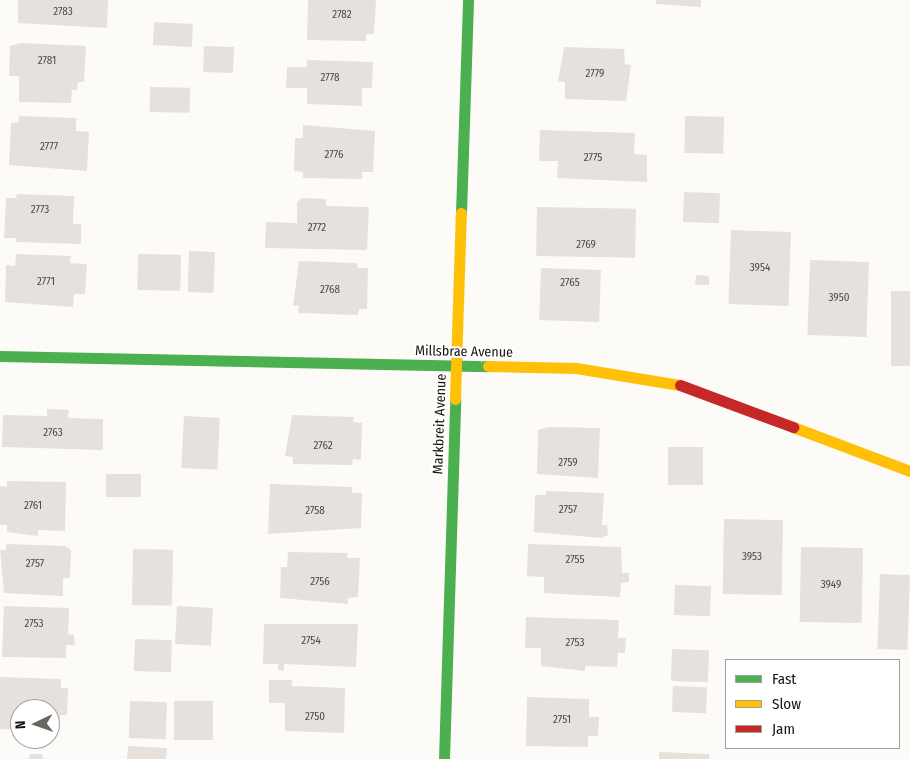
<!DOCTYPE html>
<style>
body{margin:0}
#map{position:relative;width:910px;height:759px;overflow:hidden;background:#fdfbf8;font-family:"Fira Sans Condensed",sans-serif}
div>[style]{position:absolute}
.building>*{inset:0;background:#e6e1dc;transform-origin:0 0}
.fast>*{height:11px;margin:-5.5px;padding:0 5.5px;transform-origin:5.5px;border-radius:5.5px;background:#4caf50}
.slow>*{height:11px;margin:-5.5px;padding:0 5.5px;transform-origin:5.5px;border-radius:5.5px;background:#ffc107}
.jam>*{height:11px;margin:-5.5px;padding:0 5.5px;transform-origin:5.5px;border-radius:5.5px;background:#c62828}
span{translate:-50% -50%;white-space:nowrap;text-align:center;line-height:1.15;-webkit-text-stroke:4px #fff;paint-order:stroke}
.number-label{font-size:11px;color:#4e4a44}
.number-label span{-webkit-text-stroke-width:0}
.street-label{font-size:14px;color:#19140e}
.legend{position:absolute;left:725px;top:659px;width:175px;height:90px;box-sizing:border-box;background:#fff;border:1px solid #a3a19f;margin:0;padding:6px 9px;list-style:none;font-size:15px;color:#19140e}
.legend li{display:flex;align-items:center;gap:10px;height:25px}
.legend b{width:25px;border:1px solid #a3a19f}
.north{position:absolute;left:10px;top:699px;width:50px;height:50px;box-sizing:border-box;background:#fff;border:1px solid #a3a19f;border-radius:50%;rotate:267deg;font-size:14px;font-weight:700;line-height:20px;text-align:center;color:#19140e}
.north::after{content:'';display:block;margin:auto;width:18px;height:22px;background:#696560;clip-path:polygon(50% 0,100% 100%,50% 72%,0 100%)}
</style>
<div id="map">
<div class="building">
<i style="clip-path:polygon(18px 0,108px 0,107px 28px,18px 23px)"></i>
<i style="clip-path:polygon(308px 0,376px 0,374px 34px,366px 34px,366px 41px,307px 40px)"></i>
<i style="clip-path:polygon(656px 0,701px 0,701px 7px,656px 4px)"></i>
<i style="left:154px;top:22px;width:39px;height:23px;rotate:3deg"></i>
<i style="clip-path:polygon(21px 43px,86px 46px,84px 82px,78px 82px,77px 90px,72px 90px,71px 103px,19px 102px,19px 76px,9px 76px,10px 46px)"></i>
<i style="left:204px;top:46px;width:30px;height:26px;rotate:2deg"></i>
<i style="clip-path:polygon(564px 47px,624px 49px,625px 64px,631px 65px,626px 101px,565px 99px,565px 82px,558px 81px)"></i>
<i style="clip-path:polygon(307px 60px,373px 62px,372px 88px,362px 88px,362px 106px,307px 104px,307px 88px,286px 88px,287px 67px,307px 67px)"></i>
<i style="left:150px;top:87px;width:40px;height:25px;rotate:1deg"></i>
<i style="clip-path:polygon(19px 116px,76px 118px,76px 131px,89px 132px,87px 171px,9px 165px,11px 123px,19px 122px)"></i>
<i style="left:685px;top:116px;width:39px;height:37px;rotate:1deg"></i>
<i style="clip-path:polygon(303px 125px,375px 131px,373px 172px,362px 172px,362px 179px,303px 178px,303px 172px,294px 171px,295px 138px,303px 138px)"></i>
<i style="clip-path:polygon(540px 130px,635px 133px,634px 154px,647px 155px,647px 182px,557px 178px,558px 161px,539px 161px)"></i>
<i style="left:684px;top:192px;width:36px;height:30px;rotate:2deg"></i>
<i style="clip-path:polygon(17px 194px,74px 196px,73px 224px,81px 224px,81px 244px,16px 242px,16px 238px,4px 238px,6px 198px,16px 198px)"></i>
<i style="clip-path:polygon(302px 198px,326px 199px,326px 206px,369px 207px,367px 250px,265px 248px,266px 222px,297px 223px,297px 202px)"></i>
<i style="left:537px;top:207px;width:99px;height:49px;rotate:1deg"></i>
<i style="left:731px;top:230px;width:60px;height:74px;rotate:2deg"></i>
<i style="left:189px;top:251px;width:26px;height:41px;rotate:2deg"></i>
<i style="clip-path:polygon(16px 254px,71px 256px,70px 263px,87px 264px,85px 294px,74px 294px,73px 307px,5px 302px,6px 265px,15px 266px)"></i>
<i style="left:138px;top:254px;width:43px;height:36px;rotate:1deg"></i>
<i style="left:810px;top:260px;width:59px;height:75px;rotate:2deg"></i>
<i style="clip-path:polygon(299px 261px,357px 263px,358px 268px,368px 268px,367px 309px,359px 309px,358px 315px,298px 313px,299px 305px,293px 306px)"></i>
<i style="left:541px;top:268px;width:60px;height:52px;rotate:2deg"></i>
<i style="clip-path:polygon(696px 275px,709px 276px,709px 285px,695px 285px)"></i>
<i style="left:891px;top:291px;width:19px;height:75px"></i>
<i style="clip-path:polygon(47px 409px,69px 410px,68px 418px,103px 419px,103px 450px,2px 447px,3px 415px,47px 416px)"></i>
<i style="clip-path:polygon(292px 415px,354px 417px,353px 422px,362px 423px,361px 460px,353px 459px,352px 465px,293px 464px,293px 457px,285px 456px)"></i>
<i style="left:184px;top:416px;width:36px;height:52px;rotate:3deg"></i>
<i style="clip-path:polygon(548px 427px,600px 428px,598px 478px,537px 474px,538px 430px)"></i>
<i style="left:668px;top:447px;width:35px;height:38px"></i>
<i style="left:106px;top:474px;width:35px;height:23px"></i>
<i style="clip-path:polygon(7px 481px,66px 482px,65px 531px,38px 530px,38px 536px,7px 532px,7px 525px,0 525px,0 486px,7px 487px)"></i>
<i style="clip-path:polygon(270px 484px,352px 487px,352px 493px,362px 493px,361px 528px,268px 534px)"></i>
<i style="clip-path:polygon(546px 491px,604px 493px,602px 525px,607px 525px,608px 535px,601px 538px,534px 532px,535px 495px,546px 495px)"></i>
<i style="left:724px;top:519px;width:59px;height:75px;rotate:1deg"></i>
<i style="clip-path:polygon(6px 544px,65px 546px,71px 550px,70px 578px,63px 578px,63px 596px,4px 593px,0 550px,6px 550px)"></i>
<i style="clip-path:polygon(528px 544px,621px 547px,622px 573px,629px 573px,629px 582px,621px 583px,620px 597px,544px 593px,544px 577px,527px 576px)"></i>
<i style="left:801px;top:547px;width:62px;height:75px;rotate:1deg"></i>
<i style="left:133px;top:549px;width:40px;height:56px;rotate:1deg"></i>
<i style="clip-path:polygon(288px 552px,348px 553px,347px 558px,360px 558px,358px 597px,348px 598px,348px 604px,280px 598px,281px 567px,287px 567px)"></i>
<i style="left:880px;top:574px;width:30px;height:75px;rotate:2deg"></i>
<i style="left:675px;top:585px;width:36px;height:30px;rotate:2deg"></i>
<i style="clip-path:polygon(4px 606px,69px 608px,68px 634px,74px 635px,75px 645px,66px 645px,66px 658px,2px 657px)"></i>
<i style="left:177px;top:606px;width:36px;height:38px;rotate:3deg"></i>
<i style="clip-path:polygon(526px 617px,619px 620px,618px 638px,626px 638px,625px 653px,618px 653px,617px 667px,585px 666px,585px 671px,541px 666px,541px 648px,525px 648px)"></i>
<i style="clip-path:polygon(264px 624px,358px 624px,356px 667px,284px 664px,284px 671px,278px 670px,278px 664px,263px 664px)"></i>
<i style="left:135px;top:639px;width:37px;height:32px;rotate:2deg"></i>
<i style="left:672px;top:649px;width:37px;height:32px;rotate:2deg"></i>
<i style="clip-path:polygon(0 677px,61px 679px,61px 688px,68px 688px,67px 715px,60px 715px,59px 732px,50px 731px,50px 709px,20px 709px,20px 730px,0 729px)"></i>
<i style="clip-path:polygon(269px 680px,292px 680px,292px 686px,345px 688px,344px 733px,285px 731px,285px 703px,269px 703px)"></i>
<i style="left:673px;top:686px;width:34px;height:26px;rotate:2deg"></i>
<i style="clip-path:polygon(527px 697px,589px 699px,589px 717px,599px 717px,598px 736px,588px 736px,588px 747px,526px 746px)"></i>
<i style="left:130px;top:701px;width:37px;height:37px;rotate:2deg"></i>
<i style="left:174px;top:701px;width:39px;height:39px"></i>
<i style="clip-path:polygon(128px 746px,167px 748px,166px 759px,127px 759px)"></i>
<i style="clip-path:polygon(659px 752px,709px 754px,709px 759px,659px 759px)"></i>
<i style="clip-path:polygon(30px 754px,42px 754px,43px 759px,29px 759px)"></i>
</div>
<div class="fast">
<i style="left:461px;top:213px;width:213px;rotate:-88.1deg"></i>
<i style="left:0;top:356px;width:488px;rotate:1.2deg"></i>
<i style="left:444px;top:759px;width:360px;rotate:-88.2deg"></i>
</div>
<div class="slow">
<i style="left:488px;top:366px;width:88px;rotate:1.3deg"></i>
<i style="left:576px;top:368px;width:105px;rotate:9.3deg"></i>
<i style="left:455px;top:399px;width:186px;rotate:-88.2deg"></i>
<i style="left:793px;top:427px;width:125px;rotate:20.6deg"></i>
</div>
<div class="jam">
<i style="left:680px;top:385px;width:121px;rotate:20.4deg"></i>
</div>
<div class="number-label">
<span style="left:63px;top:12px">2783</span>
<span style="left:342px;top:15px">2782</span>
<span style="left:47px;top:61px">2781</span>
<span style="left:595px;top:74px">2779</span>
<span style="left:330px;top:78px">2778</span>
<span style="left:49px;top:147px">2777</span>
<span style="left:334px;top:155px">2776</span>
<span style="left:593px;top:158px">2775</span>
<span style="left:40px;top:210px">2773</span>
<span style="left:317px;top:228px">2772</span>
<span style="left:586px;top:245px">2769</span>
<span style="left:760px;top:268px">3954</span>
<span style="left:46px;top:282px">2771</span>
<span style="left:570px;top:283px">2765</span>
<span style="left:330px;top:290px">2768</span>
<span style="left:839px;top:298px">3950</span>
<span style="left:53px;top:433px">2763</span>
<span style="left:323px;top:446px">2762</span>
<span style="left:568px;top:463px">2759</span>
<span style="left:33px;top:506px">2761</span>
<span style="left:568px;top:510px">2757</span>
<span style="left:315px;top:511px">2758</span>
<span style="left:752px;top:557px">3953</span>
<span style="left:575px;top:560px">2755</span>
<span style="left:35px;top:564px">2757</span>
<span style="left:320px;top:582px">2756</span>
<span style="left:831px;top:585px">3949</span>
<span style="left:34px;top:624px">2753</span>
<span style="left:311px;top:641px">2754</span>
<span style="left:575px;top:643px">2753</span>
<span style="left:315px;top:717px">2750</span>
<span style="left:562px;top:720px">2751</span>
</div>
<div class="street-label">
<span style="left:464px;top:352px;rotate:1deg">Millsbrae Avenue</span>
<span style="left:440px;top:424px;rotate:-88deg">Markbreit Avenue</span>
</div>
<ul class="legend">
<li><b style="height:6px;background:#4caf50"></b>Fast</li>
<li><b style="height:6px;background:#ffc107"></b>Slow</li>
<li><b style="height:6px;background:#c62828"></b>Jam</li>
</ul>
<div class="north">N</div>
</div>
